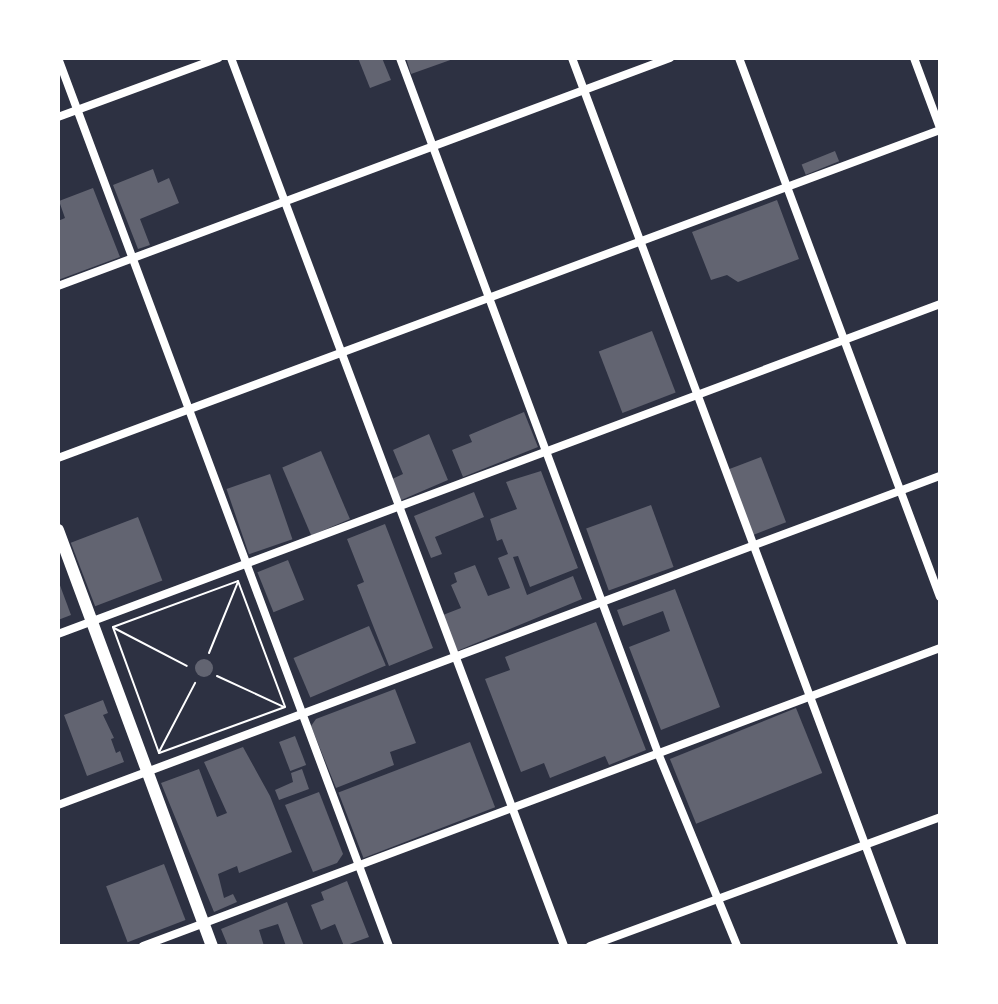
<!DOCTYPE html>
<style>
body{margin:0}
#map{position:relative;width:998px;height:1004px;overflow:hidden;background:#2d3142;font-family:Manrope,sans-serif}
div>[style]{position:absolute}
.building>*{inset:0;background:#626471;transform-origin:0 0}
.round{border-radius:50%}
.path>*{height:2px;margin:-1px;padding:0 1px;transform-origin:1px;border-radius:1px;background:#fff}
.minor>*{height:8px;margin:-4px;padding:0 4px;transform-origin:4px;border-radius:4px;background:#fff}
.secondary>*{height:12px;margin:-6px;padding:0 6px;transform-origin:6px;border-radius:6px;background:#fff}
span{translate:-50% -50%;white-space:nowrap;text-align:center;line-height:1.15;-webkit-text-stroke:8px #fff;paint-order:stroke}
.frame{position:absolute;inset:0;border:60px solid #fff;pointer-events:none}
</style>
<div id="map">
<div class="building">
<i style="clip-path:polygon(358px 58px,382px 58px,391px 80px,370px 88px)"></i>
<i style="clip-path:polygon(406px 58px,456px 58px,411px 74px)"></i>
<i style="left:835px;top:151px;width:11px;height:36px;rotate:68deg"></i>
<i style="clip-path:polygon(153px 169px,158px 183px,169px 178px,179px 203px,140px 219px,150px 245px,138px 249px,113px 185px)"></i>
<i style="clip-path:polygon(93px 188px,120px 257px,58px 280px,58px 221px,65px 218px,59px 201px)"></i>
<i style="clip-path:polygon(777px 200px,799px 259px,738px 282px,727px 275px,711px 280px,692px 232px)"></i>
<i style="left:652px;top:331px;width:66px;height:57px;rotate:69deg"></i>
<i style="clip-path:polygon(524px 412px,538px 447px,463px 477px,452px 450px,472px 442px,469px 435px)"></i>
<i style="clip-path:polygon(429px 434px,448px 480px,399px 501px,390px 480px,403px 474px,393px 450px)"></i>
<i style="left:321px;top:451px;width:74px;height:42px;rotate:67deg"></i>
<i style="left:761px;top:457px;width:70px;height:38px;rotate:69deg"></i>
<i style="clip-path:polygon(541px 471px,578px 568px,530px 587px,518px 556px,513px 557px,527px 595px,573px 576px,582px 599px,457px 651px,443px 615px,461px 608px,451px 585px,457px 582px,454px 573px,475px 565px,488px 596px,510px 588px,498px 558px,508px 554px,502px 539px,497px 541px,490px 519px,517px 509px,506px 482px)"></i>
<i style="left:270px;top:474px;width:69px;height:46px;rotate:71deg"></i>
<i style="clip-path:polygon(474px 492px,484px 517px,435px 537px,442px 554px,431px 558px,414px 516px)"></i>
<i style="left:651px;top:505px;width:66px;height:69px;rotate:70deg"></i>
<i style="left:138px;top:517px;width:68px;height:72px;rotate:69deg"></i>
<i style="clip-path:polygon(385px 524px,433px 648px,389px 666px,357px 585px,364px 582px,347px 539px)"></i>
<i style="left:288px;top:560px;width:43px;height:33px;rotate:68deg"></i>
<i style="clip-path:polygon(58px 580px,71px 615px,58px 620px)"></i>
<i style="clip-path:polygon(675px 589px,720px 707px,661px 730px,629px 647px,670px 631px,663px 611px,623px 626px,617px 610px)"></i>
<i style="clip-path:polygon(596px 622px,646px 750px,609px 765px,605px 756px,550px 778px,544px 763px,521px 772px,485px 679px,510px 670px,505px 657px)"></i>
<i style="left:369px;top:626px;width:43px;height:82px;rotate:67deg"></i>
<i class="round" style="left:195px;top:659px;width:18px;height:18px"></i>
<i style="clip-path:polygon(395px 689px,416px 743px,390px 752px,394px 765px,336px 788px,311px 726px,316px 719px)"></i>
<i style="clip-path:polygon(103px 700px,108px 713px,103px 715px,114px 738px,111px 739px,116px 753px,120px 751px,124px 762px,87px 776px,64px 715px)"></i>
<i style="left:796px;top:708px;width:70px;height:136px;rotate:68deg"></i>
<i style="left:295px;top:736px;width:31px;height:17px;rotate:69deg"></i>
<i style="left:470px;top:742px;width:70px;height:141px;rotate:69deg"></i>
<i style="clip-path:polygon(243px 747px,270px 796px,292px 852px,239px 873px,237px 866px,218px 874px,224px 898px,233px 894px,237px 902px,214px 912px,161px 783px,199px 769px,217px 817px,227px 813px,204px 762px)"></i>
<i style="clip-path:polygon(302px 769px,309px 789px,279px 800px,275px 790px,293px 782px,291px 773px)"></i>
<i style="clip-path:polygon(319px 792px,343px 854px,337px 863px,313px 872px,285px 805px)"></i>
<i style="left:164px;top:864px;width:60px;height:62px;rotate:69deg"></i>
<i style="clip-path:polygon(347px 881px,369px 937px,344px 946px,335px 924px,321px 930px,311px 905px,324px 900px,321px 892px)"></i>
<i style="clip-path:polygon(287px 902px,304px 946px,286px 946px,278px 924px,259px 930px,264px 946px,228px 946px,221px 929px)"></i>
</div>
<div class="path">
<i style="left:238px;top:581px;width:134px;rotate:69.5deg"></i>
<i style="left:285px;top:707px;width:134px;rotate:159.9deg"></i>
<i style="left:159px;top:753px;width:134px;rotate:-110.1deg"></i>
<i style="left:113px;top:627px;width:133px;rotate:-20.2deg"></i>
<i style="left:114px;top:628px;width:82px;rotate:27.5deg"></i>
<i style="left:209px;top:653px;width:77px;rotate:-67.8deg"></i>
<i style="left:217px;top:676px;width:74px;rotate:24.8deg"></i>
<i style="left:159px;top:752px;width:78px;rotate:-62.4deg"></i>
</div>
<div class="minor">
<i style="left:58px;top:58px;width:948px;rotate:69.56deg"></i>
<i style="left:231px;top:58px;width:948px;rotate:69.44deg"></i>
<i style="left:400px;top:58px;width:741px;rotate:69.63deg"></i>
<i style="left:658px;top:753px;width:209px;rotate:67.7deg"></i>
<i style="left:572px;top:58px;width:948px;rotate:69.56deg"></i>
<i style="left:739px;top:58px;width:575px;rotate:69.55deg"></i>
<i style="left:914px;top:58px;width:75px;rotate:69.6deg"></i>
<i style="left:58px;top:117px;width:171px;rotate:-20.2deg"></i>
<i style="left:58px;top:286px;width:653px;rotate:-20.43deg"></i>
<i style="left:58px;top:458px;width:941px;rotate:-20.4deg"></i>
<i style="left:58px;top:634px;width:942px;rotate:-20.51deg"></i>
<i style="left:58px;top:805px;width:941px;rotate:-20.46deg"></i>
<i style="left:143px;top:946px;width:851px;rotate:-20.5deg"></i>
<i style="left:590px;top:946px;width:373px;rotate:-20.2deg"></i>
</div>
<div class="secondary">
<i style="left:58px;top:530px;width:444px;rotate:69.7deg"></i>
</div>
<div class="frame"></div>
</div>
